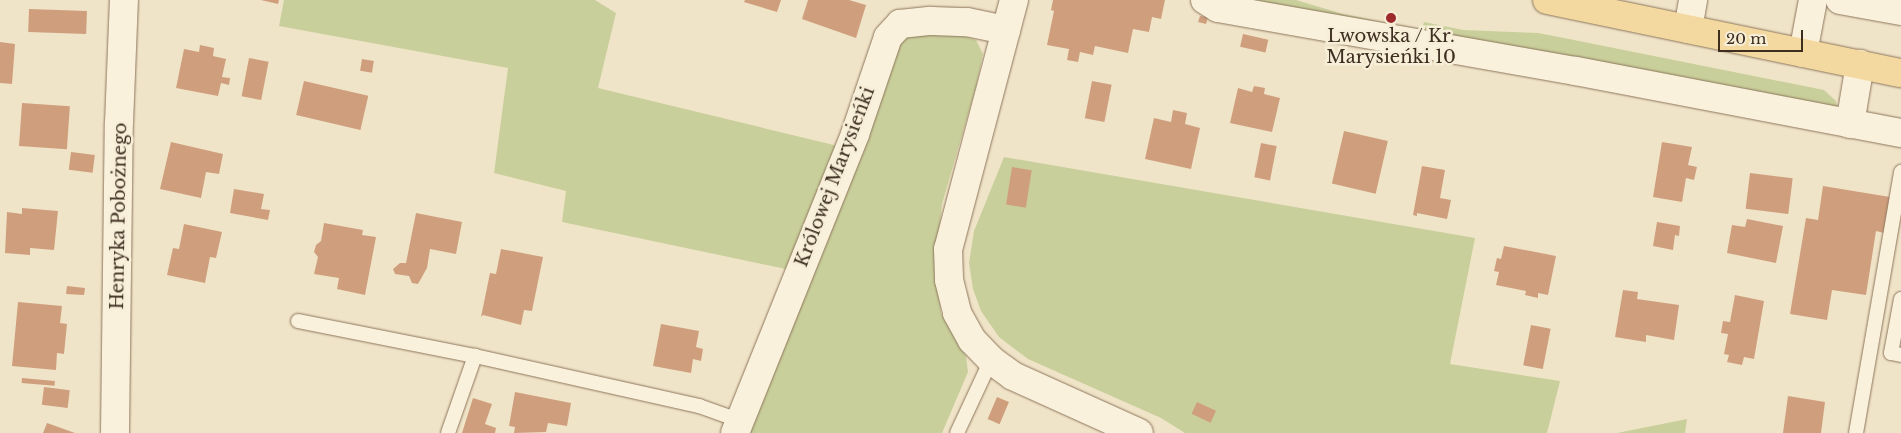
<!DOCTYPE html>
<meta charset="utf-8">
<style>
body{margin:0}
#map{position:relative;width:1901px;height:433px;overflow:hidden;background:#f0e4c8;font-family:"Libre Baskerville",serif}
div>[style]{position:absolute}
.green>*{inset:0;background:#c9cf9b}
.building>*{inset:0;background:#cf9f7d;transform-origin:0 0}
.roads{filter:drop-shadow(0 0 1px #8d765c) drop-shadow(0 0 1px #8d765c)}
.service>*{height:14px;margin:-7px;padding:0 7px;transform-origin:7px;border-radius:7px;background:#faf1dc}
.minor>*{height:28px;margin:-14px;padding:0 14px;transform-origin:14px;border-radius:14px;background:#faf1dc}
.primary>*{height:28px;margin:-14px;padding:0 14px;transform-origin:14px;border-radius:14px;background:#f3d9a0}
.dots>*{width:14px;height:14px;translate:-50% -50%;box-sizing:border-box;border:2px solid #f7eed8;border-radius:50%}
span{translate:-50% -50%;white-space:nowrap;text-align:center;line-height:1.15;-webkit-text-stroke:5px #f7eed8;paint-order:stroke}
.poi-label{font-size:18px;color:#3d2e20}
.street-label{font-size:18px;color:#3d2e20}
.scale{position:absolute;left:1718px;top:30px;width:85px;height:22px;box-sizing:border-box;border:2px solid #3d2e20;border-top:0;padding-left:6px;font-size:15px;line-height:18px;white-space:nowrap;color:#3d2e20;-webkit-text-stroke:4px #f7eed8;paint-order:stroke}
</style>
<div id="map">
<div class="green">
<i style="clip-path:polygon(284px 0,595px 0,616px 13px,598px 88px,838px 146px,786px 269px,562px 222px,566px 191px,494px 173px,508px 68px,279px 26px)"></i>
<i style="clip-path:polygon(1238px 0,1296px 0,1343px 14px,1422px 30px,1424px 22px,1463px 30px,1538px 33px,1564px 38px,1824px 90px,1836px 101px,1837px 106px,1834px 109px)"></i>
<i style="clip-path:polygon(925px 35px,961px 35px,976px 40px,983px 54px,976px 87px,942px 204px,935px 271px,941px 313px,966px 356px,968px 372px,942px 433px,743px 433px,893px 44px,906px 37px)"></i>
<i style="clip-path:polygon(1004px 157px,1475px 238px,1450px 364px,1560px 381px,1547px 433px,1185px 433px,1161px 418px,1028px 359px,999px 337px,981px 311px,973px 289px,969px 263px,974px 231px)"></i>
<i style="clip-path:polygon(1687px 419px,1685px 433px,1617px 433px)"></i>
</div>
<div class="building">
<i style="clip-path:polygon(261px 0,279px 0,278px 4px)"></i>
<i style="clip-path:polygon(745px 0,781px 0,777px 12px,744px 2px)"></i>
<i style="clip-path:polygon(808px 0,849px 0,866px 5px,856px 38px,802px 19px)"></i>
<i style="clip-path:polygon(1053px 0,1165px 0,1161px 19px,1152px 17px,1149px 32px,1133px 29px,1128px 53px,1095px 46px,1093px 55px,1080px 52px,1078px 62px,1067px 60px,1069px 49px,1047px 45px,1054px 11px,1051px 10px)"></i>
<i style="left:29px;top:9px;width:58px;height:23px;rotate:2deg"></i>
<i style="clip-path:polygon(1200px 16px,1208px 17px,1206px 24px,1198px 22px)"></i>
<i style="left:1243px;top:34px;width:26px;height:13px;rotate:13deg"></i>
<i style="clip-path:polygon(0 42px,15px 44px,12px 84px,0 83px)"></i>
<i style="clip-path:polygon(200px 45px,214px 48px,213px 56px,226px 59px,222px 77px,230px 78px,229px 85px,221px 83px,218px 96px,176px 88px,184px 49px,199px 52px)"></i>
<i style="left:249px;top:58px;width:20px;height:39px;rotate:11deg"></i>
<i style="left:362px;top:59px;width:12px;height:12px;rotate:9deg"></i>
<i style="left:304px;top:81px;width:66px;height:35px;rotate:13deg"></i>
<i style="left:1092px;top:81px;width:20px;height:38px;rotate:11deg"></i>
<i style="clip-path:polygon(1254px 86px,1265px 88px,1264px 94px,1280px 98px,1272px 132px,1230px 123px,1238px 88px,1252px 92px)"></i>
<i style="left:22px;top:103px;width:48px;height:43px;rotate:4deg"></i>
<i style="clip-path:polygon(1173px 110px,1187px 113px,1185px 124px,1200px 128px,1191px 169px,1145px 159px,1154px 118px,1171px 122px)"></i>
<i style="left:1344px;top:131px;width:45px;height:54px;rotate:13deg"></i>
<i style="clip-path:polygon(171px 142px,223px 154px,219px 174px,206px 172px,201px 198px,160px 189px)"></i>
<i style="clip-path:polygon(1662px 142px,1692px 147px,1688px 165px,1697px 167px,1694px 180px,1686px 178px,1682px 202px,1653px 197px)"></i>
<i style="left:1261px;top:143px;width:16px;height:35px;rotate:11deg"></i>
<i style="left:71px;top:152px;width:24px;height:18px;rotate:7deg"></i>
<i style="clip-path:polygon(1422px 166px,1445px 170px,1440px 198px,1451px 200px,1447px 219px,1417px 213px,1417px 216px,1413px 215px)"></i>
<i style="left:1012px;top:167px;width:20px;height:38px;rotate:9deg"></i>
<i style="left:1750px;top:173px;width:43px;height:36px;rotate:7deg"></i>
<i style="clip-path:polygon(1823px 186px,1890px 197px,1884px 233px,1876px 231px,1866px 295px,1832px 290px,1827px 320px,1790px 314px,1806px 218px,1818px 220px)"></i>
<i style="clip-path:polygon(234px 189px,264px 194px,261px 209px,270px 210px,268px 220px,230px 213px)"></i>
<i style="clip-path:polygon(22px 208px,58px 211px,54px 250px,30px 248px,30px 255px,5px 253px,7px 212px,22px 214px)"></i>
<i style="clip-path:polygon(416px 213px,462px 222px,456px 254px,430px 249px,427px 268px,418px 284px,412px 283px,409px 276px,395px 274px,393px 269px,400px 263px,406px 263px)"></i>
<i style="clip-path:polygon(1747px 219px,1783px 226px,1776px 263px,1727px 253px,1732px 225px,1745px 227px)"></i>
<i style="clip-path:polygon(1657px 222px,1680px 226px,1679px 236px,1675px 235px,1673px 250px,1653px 246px)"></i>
<i style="clip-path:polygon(324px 223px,363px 230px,362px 235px,376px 237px,365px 295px,337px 289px,339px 278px,314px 274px,318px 257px,314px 252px,316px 245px,321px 241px)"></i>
<i style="clip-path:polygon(184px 224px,222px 232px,216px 258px,210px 257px,205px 283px,167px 275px,173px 248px,179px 249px)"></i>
<i style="clip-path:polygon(1504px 246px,1556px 256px,1548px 295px,1538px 293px,1538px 298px,1525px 295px,1526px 291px,1496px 285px,1499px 272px,1494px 271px,1497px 258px,1501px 259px)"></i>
<i style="clip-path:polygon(501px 249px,543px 257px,532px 311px,524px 310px,521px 325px,483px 315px,481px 317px,490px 273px,496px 274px)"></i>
<i style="clip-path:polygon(67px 286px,85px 288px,84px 295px,66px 294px)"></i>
<i style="clip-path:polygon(1623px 290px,1638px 292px,1637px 299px,1679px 305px,1674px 340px,1646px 335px,1646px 342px,1615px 337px)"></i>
<i style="clip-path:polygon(1735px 295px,1764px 301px,1754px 359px,1744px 357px,1742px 365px,1727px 362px,1729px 355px,1724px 354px,1728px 334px,1721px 333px,1723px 321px,1730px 322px)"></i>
<i style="clip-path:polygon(18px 302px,62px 306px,60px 323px,67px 324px,64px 354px,57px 353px,56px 370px,12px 366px)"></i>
<i style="clip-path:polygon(661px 324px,699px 331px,696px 347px,703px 349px,701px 361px,693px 359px,691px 373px,653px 366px)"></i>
<i style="left:1531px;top:325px;width:20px;height:41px;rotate:11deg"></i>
<i style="left:22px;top:378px;width:33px;height:5px;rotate:5deg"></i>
<i style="left:44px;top:387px;width:26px;height:18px;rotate:7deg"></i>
<i style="clip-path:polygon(515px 392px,571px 403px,567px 426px,548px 423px,546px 432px,514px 433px,515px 427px,509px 426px)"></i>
<i style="clip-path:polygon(1788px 396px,1825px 402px,1821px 433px,1783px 433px)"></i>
<i style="left:997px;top:397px;width:13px;height:24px;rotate:23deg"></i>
<i style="clip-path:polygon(473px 398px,492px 404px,485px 424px,496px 428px,495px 433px,462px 433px)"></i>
<i style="left:1197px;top:402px;width:21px;height:13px;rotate:25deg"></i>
<i style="clip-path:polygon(47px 423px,75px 433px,43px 433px)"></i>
</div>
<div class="roads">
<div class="service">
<i style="left:1901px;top:299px;width:55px;rotate:100.5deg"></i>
<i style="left:1891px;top:353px;width:10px;rotate:11deg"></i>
<i style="left:298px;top:321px;width:180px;rotate:11.2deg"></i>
<i style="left:475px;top:356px;width:230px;rotate:12.6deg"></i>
<i style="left:699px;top:406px;width:45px;rotate:19.7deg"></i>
<i style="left:448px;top:433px;width:82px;rotate:-70.7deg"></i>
<i style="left:957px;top:433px;width:81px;rotate:-65deg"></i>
<i style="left:1856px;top:433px;width:265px;rotate:-80.2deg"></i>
</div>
<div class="minor">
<i style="left:1014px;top:0;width:258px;rotate:104.8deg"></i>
<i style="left:948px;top:249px;width:31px;rotate:88deg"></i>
<i style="left:949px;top:280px;width:34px;rotate:76deg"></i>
<i style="left:957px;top:313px;width:31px;rotate:61deg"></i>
<i style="left:972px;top:340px;width:28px;rotate:46deg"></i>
<i style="left:991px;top:360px;width:27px;rotate:36deg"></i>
<i style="left:1013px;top:376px;width:138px;rotate:24.3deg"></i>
<i style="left:1205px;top:0;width:15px;rotate:32deg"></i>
<i style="left:1218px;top:8px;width:364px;rotate:10deg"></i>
<i style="left:1576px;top:71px;width:331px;rotate:10.8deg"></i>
<i style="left:1840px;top:0;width:62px;rotate:10.2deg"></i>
<i style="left:1688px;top:29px;width:29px;rotate:-80deg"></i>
<i style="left:1803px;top:53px;width:54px;rotate:-79.3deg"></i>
<i style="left:1850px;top:124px;width:61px;rotate:-80.5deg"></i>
<i style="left:115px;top:433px;width:310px;rotate:-89.3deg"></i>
<i style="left:119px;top:123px;width:123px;rotate:-87.7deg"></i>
<i style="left:735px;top:433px;width:322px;rotate:-68.1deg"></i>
<i style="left:855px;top:134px;width:102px;rotate:-71.2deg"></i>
<i style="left:888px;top:37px;width:18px;rotate:-47deg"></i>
<i style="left:900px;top:24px;width:31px;rotate:-6deg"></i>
<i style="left:931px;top:21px;width:36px;rotate:2deg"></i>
<i style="left:967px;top:22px;width:40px;rotate:12deg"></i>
</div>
<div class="primary">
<i style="left:1547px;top:0;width:361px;rotate:11.7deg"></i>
</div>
</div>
<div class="dots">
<i style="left:1391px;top:18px;background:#9e2a2b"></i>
</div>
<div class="poi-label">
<span style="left:1391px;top:47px">Lwowska / Kr.<br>Marysieńki 10</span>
</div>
<div class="street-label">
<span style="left:835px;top:177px;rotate:-69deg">Królowej Marysieńki</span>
<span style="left:119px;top:216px;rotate:-89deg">Henryka Pobożnego</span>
</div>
<div class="scale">20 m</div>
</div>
